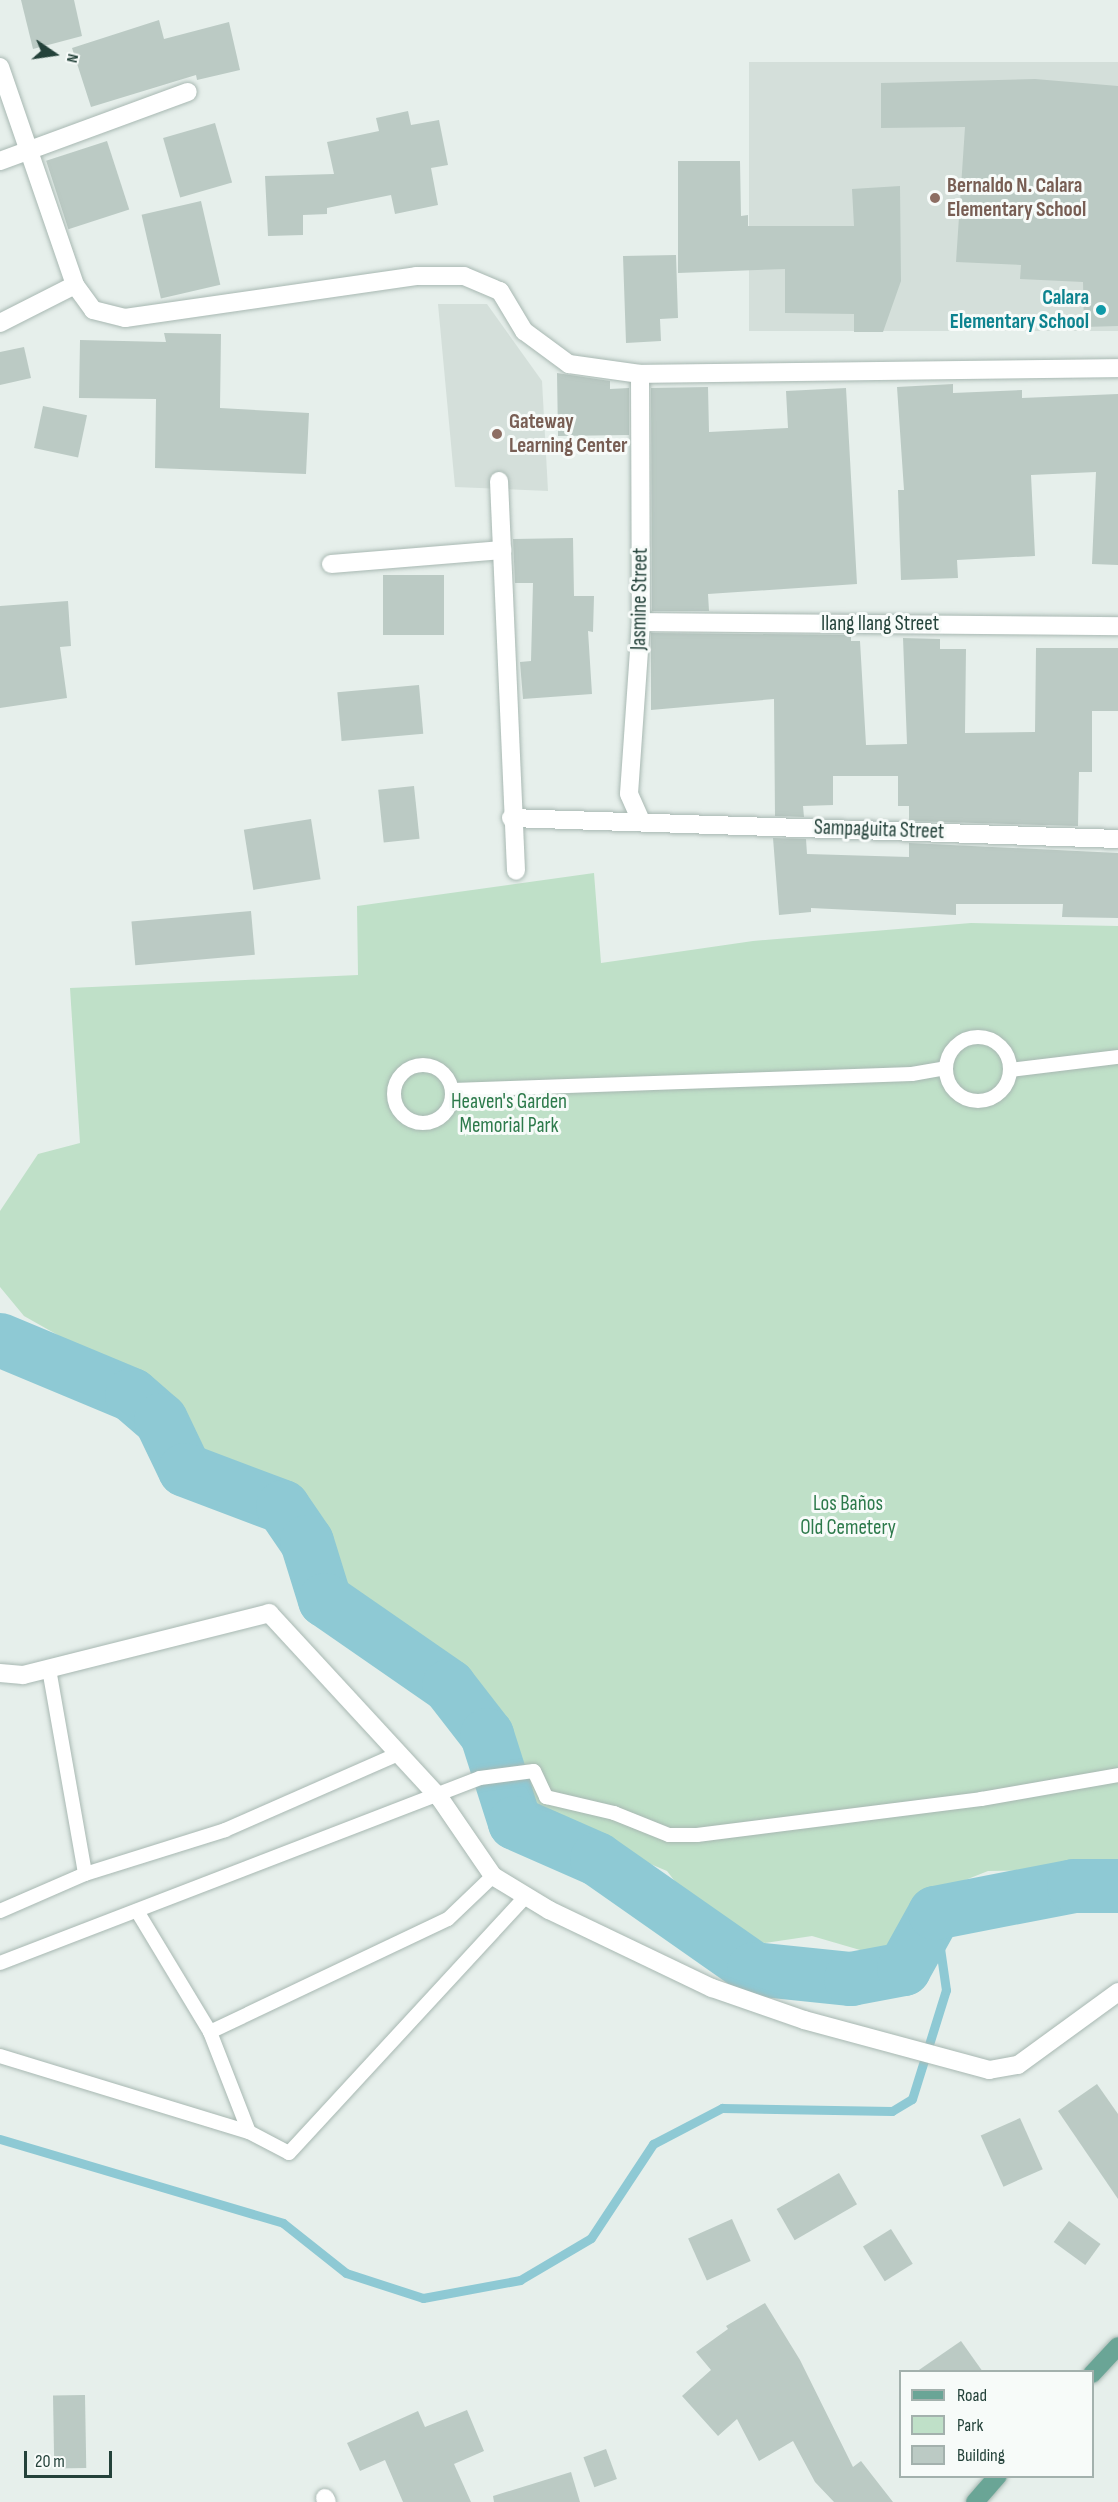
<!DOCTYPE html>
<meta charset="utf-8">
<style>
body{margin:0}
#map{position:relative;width:1118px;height:2502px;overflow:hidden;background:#e6efeb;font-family:"Sofia Sans Condensed",sans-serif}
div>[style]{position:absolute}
.built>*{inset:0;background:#d4dfda;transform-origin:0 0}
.green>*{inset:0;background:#bfe0c8}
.stream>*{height:9px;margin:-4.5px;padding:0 4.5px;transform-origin:4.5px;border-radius:4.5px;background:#8ec9d4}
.river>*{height:54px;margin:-27px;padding:0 27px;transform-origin:27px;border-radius:27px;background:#8ec9d4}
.building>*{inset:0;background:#bbcac4;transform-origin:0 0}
.roads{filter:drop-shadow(0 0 2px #a8b8b2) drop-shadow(0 0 2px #a8b8b2)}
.service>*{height:14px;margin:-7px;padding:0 7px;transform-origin:7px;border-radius:7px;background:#fff}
.service>.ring{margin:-7px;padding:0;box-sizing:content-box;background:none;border:14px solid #fff;border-radius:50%}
.minor>*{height:18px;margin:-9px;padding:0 9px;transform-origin:9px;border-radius:9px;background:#fff}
.primary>*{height:18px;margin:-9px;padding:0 9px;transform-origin:9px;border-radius:9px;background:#6aa596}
.dots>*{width:16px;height:16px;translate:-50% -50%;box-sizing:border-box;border:3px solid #f7fbf9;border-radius:50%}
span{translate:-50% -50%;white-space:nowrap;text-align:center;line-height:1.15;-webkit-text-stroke:6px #f7fbf9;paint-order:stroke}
.education-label{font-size:21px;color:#785e54;font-weight:700}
.left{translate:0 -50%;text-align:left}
.culture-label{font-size:21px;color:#0d838f;font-weight:700}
.right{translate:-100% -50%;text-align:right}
.street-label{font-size:21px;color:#24423a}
.park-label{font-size:21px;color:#2d7a4b}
.legend{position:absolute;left:899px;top:2370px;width:195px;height:108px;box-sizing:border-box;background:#f7fbf9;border:2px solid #a3b1ad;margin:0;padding:8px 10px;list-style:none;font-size:18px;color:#24423a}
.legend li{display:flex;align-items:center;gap:12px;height:30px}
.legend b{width:30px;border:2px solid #a3b1ad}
.north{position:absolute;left:24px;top:24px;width:60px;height:60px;-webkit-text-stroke:4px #f7fbf9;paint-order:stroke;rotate:103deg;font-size:16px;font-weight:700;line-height:24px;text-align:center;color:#24423a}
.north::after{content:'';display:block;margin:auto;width:21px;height:27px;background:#24423a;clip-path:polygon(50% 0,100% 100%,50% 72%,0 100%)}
.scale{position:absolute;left:24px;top:2451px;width:88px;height:27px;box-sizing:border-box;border:3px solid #24423a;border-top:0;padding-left:8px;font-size:18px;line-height:21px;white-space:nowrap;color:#24423a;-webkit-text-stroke:4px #f7fbf9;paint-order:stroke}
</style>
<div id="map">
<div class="built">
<i style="left:749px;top:62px;width:369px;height:269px"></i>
<i style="clip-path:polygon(438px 304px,487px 304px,542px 381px,548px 491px,455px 487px)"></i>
</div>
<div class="green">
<i style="clip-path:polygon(594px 873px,601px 963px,753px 941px,971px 923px,1118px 926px,1118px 1869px,988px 1871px,935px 1892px,891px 1959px,812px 1936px,765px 1943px,713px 1931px,667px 1871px,529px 1813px,485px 1702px,336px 1592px,317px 1519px,195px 1458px,148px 1386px,24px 1316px,0 1287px,0 1211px,38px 1154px,80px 1143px,70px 988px,358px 975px,357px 906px)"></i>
</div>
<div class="stream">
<i style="left:0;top:2139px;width:295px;rotate:16.5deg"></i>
<i style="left:283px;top:2223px;width:80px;rotate:38.4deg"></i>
<i style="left:346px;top:2273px;width:81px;rotate:18deg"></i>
<i style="left:423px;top:2298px;width:99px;rotate:-10.5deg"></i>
<i style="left:520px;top:2280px;width:82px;rotate:-30.6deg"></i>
<i style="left:591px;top:2238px;width:113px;rotate:-56.6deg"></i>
<i style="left:653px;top:2144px;width:78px;rotate:-27.6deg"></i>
<i style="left:722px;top:2108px;width:170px;rotate:1deg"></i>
<i style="left:892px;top:2111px;width:23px;rotate:-31deg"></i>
<i style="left:912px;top:2099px;width:114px;rotate:-72.7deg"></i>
<i style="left:946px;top:1990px;width:78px;rotate:-98.1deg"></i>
</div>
<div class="river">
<i style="left:0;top:1340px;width:143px;rotate:22.6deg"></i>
<i style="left:132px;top:1395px;width:38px;rotate:41deg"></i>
<i style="left:161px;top:1420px;width:55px;rotate:64.4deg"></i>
<i style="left:185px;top:1470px;width:105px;rotate:20.7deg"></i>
<i style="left:283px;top:1507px;width:42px;rotate:55.6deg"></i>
<i style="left:307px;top:1542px;width:61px;rotate:72.8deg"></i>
<i style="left:325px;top:1600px;width:151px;rotate:34.7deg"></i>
<i style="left:449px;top:1686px;width:62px;rotate:52.2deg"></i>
<i style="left:487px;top:1735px;width:92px;rotate:72.3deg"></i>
<i style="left:515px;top:1823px;width:90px;rotate:23.7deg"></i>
<i style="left:597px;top:1859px;width:192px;rotate:35deg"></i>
<i style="left:754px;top:1969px;width:98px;rotate:5.9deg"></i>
<i style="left:851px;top:1979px;width:54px;rotate:-10.7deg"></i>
<i style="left:904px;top:1969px;width:64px;rotate:-61deg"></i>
<i style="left:935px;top:1913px;width:142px;rotate:-11deg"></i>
<i style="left:1074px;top:1886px;width:44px"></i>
</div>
<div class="building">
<i style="clip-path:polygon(21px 0,74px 0,82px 36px,33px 49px)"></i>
<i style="clip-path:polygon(159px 20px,164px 39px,229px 22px,240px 70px,197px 80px,196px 75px,91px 107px,72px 48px)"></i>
<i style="clip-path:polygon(1035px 79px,1118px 86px,1118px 326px,1084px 327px,1083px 282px,1020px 279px,1021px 265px,956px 262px,965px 127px,881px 128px,881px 83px)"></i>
<i style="clip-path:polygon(408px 111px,411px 125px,439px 120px,448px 165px,431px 168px,438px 205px,395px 214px,391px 195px,327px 208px,327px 214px,303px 215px,303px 235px,268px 236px,265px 176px,334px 174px,327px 142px,379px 131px,376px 118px)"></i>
<i style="left:215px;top:123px;width:62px;height:54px;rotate:74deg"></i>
<i style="left:107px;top:141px;width:72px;height:64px;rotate:72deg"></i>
<i style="clip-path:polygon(678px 161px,740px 161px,741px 216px,748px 215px,748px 226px,854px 226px,852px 189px,900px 186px,901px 281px,883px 332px,854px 332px,854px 314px,785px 313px,785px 269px,678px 273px)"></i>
<i style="left:201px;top:201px;width:86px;height:61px;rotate:77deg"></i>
<i style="clip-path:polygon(676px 255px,678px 318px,660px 319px,661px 341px,626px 343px,623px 256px)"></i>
<i style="clip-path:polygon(164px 333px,221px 334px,220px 408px,309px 413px,306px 474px,155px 468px,156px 399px,79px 398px,80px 340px,166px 342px)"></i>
<i style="clip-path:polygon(24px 347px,31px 378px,0 385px,0 352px)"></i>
<i style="clip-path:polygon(557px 373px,610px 381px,610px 389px,629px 388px,629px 435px,558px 436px)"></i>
<i style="clip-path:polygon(953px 384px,953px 393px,1022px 390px,1022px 398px,1118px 394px,1118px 565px,1092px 564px,1096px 472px,1031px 475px,1035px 556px,957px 560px,958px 578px,901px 580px,898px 490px,904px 490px,897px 387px)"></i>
<i style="clip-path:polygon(708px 387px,709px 432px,788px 428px,786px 391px,846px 388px,857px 584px,708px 594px,709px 611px,652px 611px,651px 388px)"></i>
<i style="left:43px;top:406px;width:45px;height:43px;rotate:12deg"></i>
<i style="clip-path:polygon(573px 538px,574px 596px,594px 596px,593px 632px,588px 631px,592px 694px,523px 699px,520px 662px,531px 661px,533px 583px,515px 583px,513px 539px)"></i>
<i style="left:444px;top:575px;width:60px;height:61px;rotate:90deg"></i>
<i style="clip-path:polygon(68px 601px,71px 646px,60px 647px,67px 698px,0 708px,0 606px)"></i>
<i style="clip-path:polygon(651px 633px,851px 635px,851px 641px,860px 641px,866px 745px,907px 744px,903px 638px,940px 639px,940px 649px,966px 649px,965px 733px,1035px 732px,1036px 648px,1118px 648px,1118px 711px,1092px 711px,1092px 772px,1079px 772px,1078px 826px,909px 821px,909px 806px,898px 806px,898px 776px,833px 776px,833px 805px,803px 806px,804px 817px,775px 816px,774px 699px,651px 710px)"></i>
<i style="left:419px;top:685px;width:49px;height:82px;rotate:85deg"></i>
<i style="left:414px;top:786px;width:53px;height:36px;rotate:84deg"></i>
<i style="left:311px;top:819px;width:61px;height:68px;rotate:81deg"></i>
<i style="clip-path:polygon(773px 838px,806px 839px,807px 854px,909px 857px,909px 843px,1118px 853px,1118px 918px,1062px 917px,1063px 904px,956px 904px,956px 915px,811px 908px,811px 912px,779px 915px)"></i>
<i style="left:251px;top:911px;width:44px;height:120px;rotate:85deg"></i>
<i style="clip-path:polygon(1097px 2084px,1118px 2114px,1118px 2199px,1058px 2111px)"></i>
<i style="left:1020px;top:2118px;width:56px;height:43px;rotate:66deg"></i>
<i style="left:839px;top:2173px;width:36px;height:72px;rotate:60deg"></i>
<i style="left:732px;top:2219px;width:46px;height:48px;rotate:66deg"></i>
<i style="left:1069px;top:2221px;width:39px;height:26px;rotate:36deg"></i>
<i style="left:891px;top:2229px;width:41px;height:33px;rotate:58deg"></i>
<i style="clip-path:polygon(765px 2303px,800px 2360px,853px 2467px,861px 2461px,893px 2502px,834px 2502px,815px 2482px,793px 2441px,759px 2461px,737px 2419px,718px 2436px,682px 2396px,711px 2370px,696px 2352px,728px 2329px,726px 2326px)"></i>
<i style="clip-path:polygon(961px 2341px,983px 2372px,916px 2372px)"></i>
<i style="left:85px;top:2395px;width:73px;height:32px;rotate:89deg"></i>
<i style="clip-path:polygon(467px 2410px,484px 2451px,454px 2464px,471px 2502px,403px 2502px,385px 2460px,360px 2471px,347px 2443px,418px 2411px,425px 2427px)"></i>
<i style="left:606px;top:2449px;width:32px;height:24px;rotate:70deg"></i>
<i style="clip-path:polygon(571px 2472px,580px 2502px,494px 2502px,493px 2496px)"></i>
</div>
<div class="roads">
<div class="service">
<i class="ring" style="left:946px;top:1037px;width:50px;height:50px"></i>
<i class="ring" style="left:394px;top:1065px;width:44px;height:44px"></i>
<i style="left:1010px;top:1070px;width:109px;rotate:-6.9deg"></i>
<i style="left:453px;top:1090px;width:459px;rotate:-2deg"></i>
<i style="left:912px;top:1074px;width:34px;rotate:-10deg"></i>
<i style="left:49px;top:1669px;width:208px;rotate:80deg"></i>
<i style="left:0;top:1911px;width:93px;rotate:-23.5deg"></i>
<i style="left:85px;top:1874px;width:147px;rotate:-17.4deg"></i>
<i style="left:225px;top:1830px;width:187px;rotate:-23.7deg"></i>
<i style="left:137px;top:1911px;width:141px;rotate:58.9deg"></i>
<i style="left:210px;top:2032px;width:107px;rotate:68.7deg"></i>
<i style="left:0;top:1963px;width:514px;rotate:-21.08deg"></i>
<i style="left:480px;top:1778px;width:54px;rotate:-7.4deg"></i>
<i style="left:534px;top:1771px;width:29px;rotate:65deg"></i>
<i style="left:546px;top:1797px;width:70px;rotate:13.2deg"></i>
<i style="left:614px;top:1813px;width:59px;rotate:21.8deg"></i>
<i style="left:669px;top:1835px;width:28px"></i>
<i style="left:697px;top:1835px;width:286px;rotate:-7.2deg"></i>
<i style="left:981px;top:1799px;width:139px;rotate:-9.9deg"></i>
<i style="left:210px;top:2032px;width:263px;rotate:-25.4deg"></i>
<i style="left:448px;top:1919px;width:62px;rotate:-43.7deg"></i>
<i style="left:0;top:2056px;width:260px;rotate:17deg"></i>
<i style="left:249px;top:2132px;width:45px;rotate:27.7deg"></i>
<i style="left:289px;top:2153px;width:350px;rotate:-47.3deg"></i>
</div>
<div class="minor">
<i style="left:0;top:67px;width:231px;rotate:71deg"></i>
<i style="left:75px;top:285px;width:31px;rotate:54deg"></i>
<i style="left:93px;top:310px;width:33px;rotate:14deg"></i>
<i style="left:125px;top:318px;width:294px;rotate:-8.2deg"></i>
<i style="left:416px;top:276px;width:48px"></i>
<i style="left:464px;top:276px;width:39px;rotate:23deg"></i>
<i style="left:500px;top:291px;width:47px;rotate:59deg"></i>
<i style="left:524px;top:331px;width:56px;rotate:36.3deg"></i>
<i style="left:569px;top:364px;width:72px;rotate:8deg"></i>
<i style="left:640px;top:374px;width:478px;rotate:-0.7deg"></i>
<i style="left:0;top:161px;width:200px;rotate:-20.2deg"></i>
<i style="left:0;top:323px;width:84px;rotate:-26.9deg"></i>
<i style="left:640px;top:374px;width:248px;rotate:89.8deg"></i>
<i style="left:641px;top:622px;width:172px;rotate:94deg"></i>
<i style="left:629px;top:794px;width:30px;rotate:66deg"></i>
<i style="left:499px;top:481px;width:390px;rotate:87.5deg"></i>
<i style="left:331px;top:564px;width:172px;rotate:-4.7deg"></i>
<i style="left:641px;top:622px;width:477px;rotate:0.5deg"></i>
<i style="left:511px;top:818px;width:607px;rotate:1.98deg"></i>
<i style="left:0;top:1673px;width:23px;rotate:5deg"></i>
<i style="left:23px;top:1675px;width:254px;rotate:-14.1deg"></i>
<i style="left:269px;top:1613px;width:251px;rotate:47.3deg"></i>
<i style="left:439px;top:1797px;width:96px;rotate:55.6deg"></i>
<i style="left:493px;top:1876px;width:66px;rotate:31.3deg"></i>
<i style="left:549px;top:1910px;width:181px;rotate:25.6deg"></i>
<i style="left:712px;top:1988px;width:97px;rotate:19.2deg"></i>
<i style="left:804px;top:2020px;width:192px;rotate:15.1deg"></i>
<i style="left:989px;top:2070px;width:29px;rotate:-10deg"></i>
<i style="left:1018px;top:2065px;width:124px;rotate:-36.1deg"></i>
<i style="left:325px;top:2498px;width:4px;rotate:63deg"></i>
</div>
<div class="primary">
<i style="left:1092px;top:2374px;width:38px;rotate:-47deg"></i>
<i style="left:975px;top:2502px;width:35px;rotate:-49deg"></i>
</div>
</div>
<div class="dots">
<i style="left:935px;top:198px;background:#8d6e63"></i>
<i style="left:1101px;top:310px;background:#0f9aa8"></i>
<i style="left:497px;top:434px;background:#8d6e63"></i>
</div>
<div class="education-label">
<span class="left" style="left:947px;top:198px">Bernaldo N. Calara<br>Elementary School</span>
<span class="left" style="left:509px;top:434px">Gateway<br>Learning Center</span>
</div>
<div class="culture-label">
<span class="right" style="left:1089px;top:310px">Calara<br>Elementary School</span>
</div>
<div class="street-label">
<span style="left:640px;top:599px;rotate:-89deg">Jasmine Street</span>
<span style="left:880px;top:624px">Ilang Ilang Street</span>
<span style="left:879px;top:830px;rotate:2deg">Sampaguita Street</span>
</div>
<div class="park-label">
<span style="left:509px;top:1114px">Heaven's Garden<br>Memorial Park</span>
<span style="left:848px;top:1516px">Los Baños<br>Old Cemetery</span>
</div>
<ul class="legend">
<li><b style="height:8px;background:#6aa596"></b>Road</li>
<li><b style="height:16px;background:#bfe0c8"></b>Park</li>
<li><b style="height:16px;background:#bbcac4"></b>Building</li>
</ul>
<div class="north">N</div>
<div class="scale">20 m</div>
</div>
